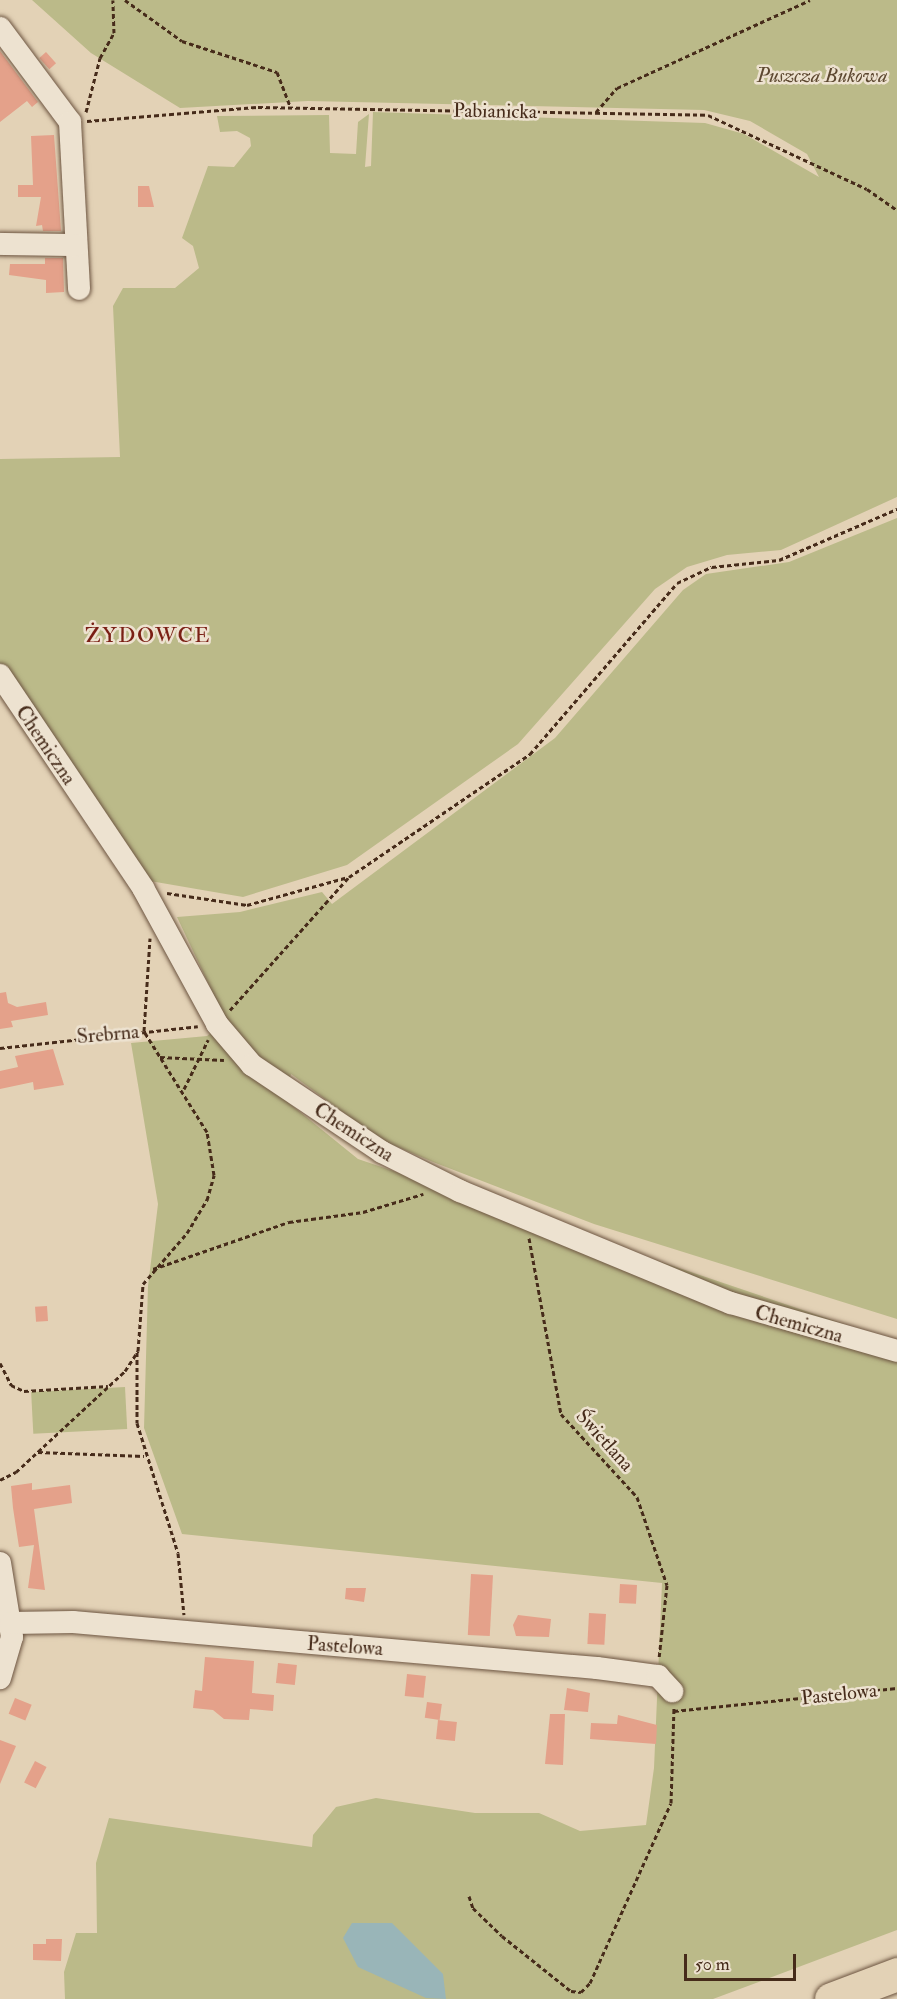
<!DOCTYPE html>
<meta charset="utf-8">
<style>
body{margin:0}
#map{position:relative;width:897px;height:1999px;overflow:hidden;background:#e3d2b6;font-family:"IM FELL Double Pica",serif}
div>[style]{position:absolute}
.green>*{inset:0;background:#bbba89;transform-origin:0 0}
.water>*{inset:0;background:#99b5b8}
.building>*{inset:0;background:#e4a18a;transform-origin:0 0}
.path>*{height:3px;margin-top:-1.5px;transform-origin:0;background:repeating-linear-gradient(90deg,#462b1a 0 4.5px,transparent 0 7.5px)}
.roads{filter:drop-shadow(0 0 2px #6d5541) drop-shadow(0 0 2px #6d5541)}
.minor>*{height:22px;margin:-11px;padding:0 11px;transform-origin:11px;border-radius:11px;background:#ede2d0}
.highway>*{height:33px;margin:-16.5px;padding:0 16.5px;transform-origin:16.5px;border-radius:16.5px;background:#e3d2b6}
span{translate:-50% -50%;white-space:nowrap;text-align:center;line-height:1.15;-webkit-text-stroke:5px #ede2d0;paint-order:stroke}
.park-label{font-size:20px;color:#5d4830;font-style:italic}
.street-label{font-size:20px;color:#462b1a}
.neighbourhood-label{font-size:21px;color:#7a1f14;letter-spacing:1.5px}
.scale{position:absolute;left:684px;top:1954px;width:112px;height:27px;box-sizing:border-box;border:3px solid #462b1a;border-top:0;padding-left:8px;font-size:18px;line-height:21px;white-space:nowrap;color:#462b1a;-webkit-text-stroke:4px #ede2d0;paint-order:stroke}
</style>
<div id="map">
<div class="green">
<i style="clip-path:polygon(32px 0,897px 0,897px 497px,781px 550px,727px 555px,687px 567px,655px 589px,518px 744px,347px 865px,243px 897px,150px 881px,0 663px,0 459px,120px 457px,113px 306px,123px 288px,175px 288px,199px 268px,193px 246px,182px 238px,208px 166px,234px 167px,251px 146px,250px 138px,237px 131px,220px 132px,217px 116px,329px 115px,330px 153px,356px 154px,358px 122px,369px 114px,365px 167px,371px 166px,373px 112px,705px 123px,744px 134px,819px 177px,807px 154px,750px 121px,704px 110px,308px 101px,180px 108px,91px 53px)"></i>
<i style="clip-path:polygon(897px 518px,897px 1319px,594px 1224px,433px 1162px,379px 1139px,291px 1074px,284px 1099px,358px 1159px,897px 1342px,897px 1930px,713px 1999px,65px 1999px,64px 1972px,76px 1933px,97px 1933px,96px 1863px,109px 1818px,312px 1847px,313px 1835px,336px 1807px,376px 1798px,475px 1813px,539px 1813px,580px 1831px,646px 1825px,654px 1768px,662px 1583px,182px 1534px,144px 1428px,148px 1286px,158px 1204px,131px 1043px,207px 1036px,226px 1021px,177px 917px,240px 912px,322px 892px,332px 904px,555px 738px,683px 590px,706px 574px,789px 562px)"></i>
<i style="left:125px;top:1387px;width:42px;height:94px;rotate:87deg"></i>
</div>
<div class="water">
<i style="clip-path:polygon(352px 1923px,392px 1923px,443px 1974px,446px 1999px,426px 1998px,358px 1967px,343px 1938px)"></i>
</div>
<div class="building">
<i style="clip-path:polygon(0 51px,38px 102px,32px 107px,27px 101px,0 122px)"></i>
<i style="left:46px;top:52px;width:15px;height:9px;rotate:48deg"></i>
<i style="clip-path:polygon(54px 135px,61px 231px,43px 231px,42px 225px,36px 226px,41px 197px,18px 197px,18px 185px,33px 185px,31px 136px)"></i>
<i style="clip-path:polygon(138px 186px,149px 186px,154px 207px,138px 207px)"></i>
<i style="clip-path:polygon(45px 258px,63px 258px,64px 292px,46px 293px,46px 280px,9px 275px,10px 264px,45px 264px)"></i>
<i style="clip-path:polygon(6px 992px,8px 1003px,17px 1007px,46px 1002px,48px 1015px,11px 1021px,13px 1027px,0 1029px,0 993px)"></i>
<i style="clip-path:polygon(53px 1049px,64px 1085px,34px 1090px,33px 1082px,0 1089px,0 1071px,18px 1067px,15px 1056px)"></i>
<i style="left:47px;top:1306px;width:15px;height:12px;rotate:86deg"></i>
<i style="clip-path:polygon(32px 1483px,32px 1490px,70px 1485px,72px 1503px,34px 1509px,45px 1590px,28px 1588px,34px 1545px,19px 1547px,13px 1508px,11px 1486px)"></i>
<i style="left:471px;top:1574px;width:22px;height:61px;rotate:3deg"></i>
<i style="left:620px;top:1584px;width:17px;height:19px;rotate:3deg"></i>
<i style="clip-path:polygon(346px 1588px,366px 1588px,364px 1602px,345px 1599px)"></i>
<i style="left:589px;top:1613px;width:17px;height:31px;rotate:3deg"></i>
<i style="clip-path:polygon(518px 1615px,551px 1619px,549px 1637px,516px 1636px,513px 1625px)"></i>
<i style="clip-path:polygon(205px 1657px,254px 1661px,252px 1693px,274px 1695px,273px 1711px,250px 1709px,249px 1720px,224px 1719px,213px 1710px,193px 1708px,195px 1690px,202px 1691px)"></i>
<i style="left:278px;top:1663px;width:19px;height:20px;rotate:6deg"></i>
<i style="left:407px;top:1674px;width:19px;height:22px;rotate:6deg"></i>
<i style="clip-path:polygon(567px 1688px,590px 1693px,588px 1712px,564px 1710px)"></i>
<i style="left:15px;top:1698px;width:18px;height:17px;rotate:22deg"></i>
<i style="left:427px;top:1702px;width:15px;height:16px;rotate:8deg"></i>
<i style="clip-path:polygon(550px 1714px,565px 1714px,563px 1765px,545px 1764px)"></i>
<i style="clip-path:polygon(618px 1715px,657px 1725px,656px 1744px,590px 1739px,591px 1723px,617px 1724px)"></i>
<i style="left:438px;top:1720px;width:19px;height:19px;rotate:6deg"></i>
<i style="clip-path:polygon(0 1740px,16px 1746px,0 1784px)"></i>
<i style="left:35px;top:1761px;width:13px;height:24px;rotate:27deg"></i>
<i style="clip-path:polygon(46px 1939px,62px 1939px,61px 1961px,33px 1960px,33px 1944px,46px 1944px)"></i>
</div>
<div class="path">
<i style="left:125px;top:0;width:70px;rotate:35.7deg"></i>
<i style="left:182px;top:41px;width:100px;rotate:18.1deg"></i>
<i style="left:277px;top:72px;width:36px;rotate:69deg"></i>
<i style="left:86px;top:112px;width:56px;rotate:-75.5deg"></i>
<i style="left:100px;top:58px;width:29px;rotate:-61deg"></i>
<i style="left:114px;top:33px;width:33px;rotate:-92deg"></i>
<i style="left:596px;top:112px;width:32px;rotate:-49deg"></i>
<i style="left:617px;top:88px;width:212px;rotate:-24.5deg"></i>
<i style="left:87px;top:121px;width:172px;rotate:-4.7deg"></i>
<i style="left:258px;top:107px;width:450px;rotate:1deg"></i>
<i style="left:708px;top:115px;width:175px;rotate:25deg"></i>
<i style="left:867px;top:189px;width:37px;rotate:35deg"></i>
<i style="left:167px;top:893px;width:81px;rotate:8.5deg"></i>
<i style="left:247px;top:905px;width:105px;rotate:-15.5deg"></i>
<i style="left:230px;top:1010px;width:178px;rotate:-48.2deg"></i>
<i style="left:349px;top:877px;width:219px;rotate:-34.2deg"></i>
<i style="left:530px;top:754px;width:225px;rotate:-49.3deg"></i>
<i style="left:677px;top:583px;width:38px;rotate:-25deg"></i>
<i style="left:712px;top:567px;width:67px;rotate:-6deg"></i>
<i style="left:779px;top:560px;width:129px;rotate:-23.4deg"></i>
<i style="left:0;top:1048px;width:199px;rotate:-6.3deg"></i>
<i style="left:160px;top:1057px;width:64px;rotate:2.7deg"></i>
<i style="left:184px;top:1089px;width:55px;rotate:-63.9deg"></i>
<i style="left:529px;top:1238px;width:179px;rotate:79.7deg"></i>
<i style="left:561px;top:1414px;width:113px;rotate:47.5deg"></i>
<i style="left:637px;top:1497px;width:93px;rotate:71.2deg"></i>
<i style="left:667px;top:1585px;width:74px;rotate:96.2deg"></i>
<i style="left:153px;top:1269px;width:144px;rotate:-19.1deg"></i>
<i style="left:289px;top:1222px;width:75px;rotate:-7.7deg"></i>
<i style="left:363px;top:1212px;width:63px;rotate:-16.7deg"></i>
<i style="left:137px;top:1352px;width:71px;rotate:90deg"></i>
<i style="left:137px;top:1423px;width:136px;rotate:72.5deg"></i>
<i style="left:178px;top:1553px;width:62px;rotate:84.5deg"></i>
<i style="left:0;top:1363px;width:25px;rotate:63deg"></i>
<i style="left:11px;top:1385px;width:14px;rotate:25deg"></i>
<i style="left:24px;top:1391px;width:84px;rotate:-3.4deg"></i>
<i style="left:38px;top:1452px;width:106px;rotate:2.2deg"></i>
<i style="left:0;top:1480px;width:18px;rotate:-27deg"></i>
<i style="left:16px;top:1472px;width:149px;rotate:-42.8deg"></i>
<i style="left:125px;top:1371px;width:24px;rotate:-57deg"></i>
<i style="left:138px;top:1351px;width:67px;rotate:-85.7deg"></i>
<i style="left:143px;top:1284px;width:67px;rotate:-49.2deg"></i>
<i style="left:187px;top:1233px;width:39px;rotate:-59deg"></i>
<i style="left:207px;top:1200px;width:26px;rotate:-74deg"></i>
<i style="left:214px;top:1175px;width:44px;rotate:-99.2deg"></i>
<i style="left:207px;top:1132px;width:119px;rotate:-122deg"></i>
<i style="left:144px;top:1031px;width:93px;rotate:-86.3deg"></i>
<i style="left:674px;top:1711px;width:224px;rotate:-5.9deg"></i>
<i style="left:469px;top:1896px;width:13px;rotate:72deg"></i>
<i style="left:473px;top:1908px;width:40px;rotate:44deg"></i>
<i style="left:502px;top:1936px;width:88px;rotate:38.6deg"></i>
<i style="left:571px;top:1991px;width:10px;rotate:6deg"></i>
<i style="left:581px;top:1992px;width:13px;rotate:-45deg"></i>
<i style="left:590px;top:1983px;width:197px;rotate:-65.8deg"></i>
<i style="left:671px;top:1803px;width:96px;rotate:-88.2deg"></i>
</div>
<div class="roads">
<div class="minor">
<i style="left:0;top:28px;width:117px;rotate:53.3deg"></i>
<i style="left:70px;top:122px;width:167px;rotate:86.9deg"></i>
<i style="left:0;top:244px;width:76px;rotate:0.8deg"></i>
<i style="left:0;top:675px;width:257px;rotate:56.1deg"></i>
<i style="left:143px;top:888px;width:155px;rotate:61.4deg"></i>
<i style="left:217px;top:1024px;width:54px;rotate:49.5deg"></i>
<i style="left:252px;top:1065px;width:156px;rotate:33.8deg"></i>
<i style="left:382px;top:1152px;width:87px;rotate:26.6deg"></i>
<i style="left:460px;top:1191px;width:293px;rotate:22.5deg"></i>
<i style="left:731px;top:1303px;width:173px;rotate:16.1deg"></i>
<i style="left:0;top:1563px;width:75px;rotate:80.8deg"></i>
<i style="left:12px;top:1637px;width:43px;rotate:106.3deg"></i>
<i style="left:11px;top:1623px;width:62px;rotate:-0.9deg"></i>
<i style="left:73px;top:1622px;width:526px;rotate:5.02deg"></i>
<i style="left:597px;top:1668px;width:62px;rotate:7.5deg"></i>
<i style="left:658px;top:1676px;width:21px;rotate:47deg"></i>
</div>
<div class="highway">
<i style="left:831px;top:1999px;width:71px;rotate:-20.7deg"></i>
</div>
</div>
<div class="park-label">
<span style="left:822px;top:75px">Puszcza Bukowa</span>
</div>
<div class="street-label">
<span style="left:495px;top:111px;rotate:1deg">Pabianicka</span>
<span style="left:46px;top:745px;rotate:56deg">Chemiczna</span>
<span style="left:108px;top:1034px;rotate:-5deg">Srebrna</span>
<span style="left:354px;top:1132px;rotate:33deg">Chemiczna</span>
<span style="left:799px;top:1324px;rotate:16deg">Chemiczna</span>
<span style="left:605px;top:1440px;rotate:48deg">Świetlana</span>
<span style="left:345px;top:1646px;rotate:4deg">Pastelowa</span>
<span style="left:839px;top:1694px;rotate:-6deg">Pastelowa</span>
</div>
<div class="neighbourhood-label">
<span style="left:148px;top:636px">ŻYDOWCE</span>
</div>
<div class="scale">50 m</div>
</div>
